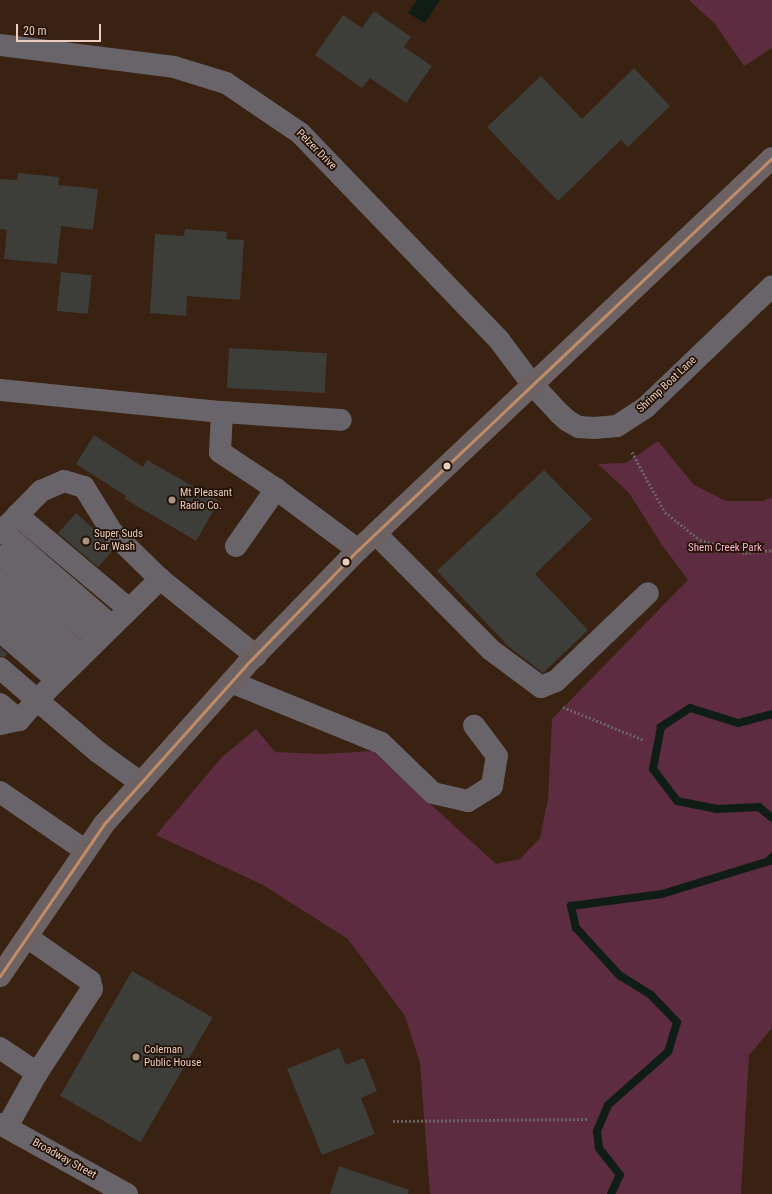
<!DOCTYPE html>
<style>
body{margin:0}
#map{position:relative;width:772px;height:1194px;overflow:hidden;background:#392211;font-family:"Roboto Condensed",sans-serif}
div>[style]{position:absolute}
.green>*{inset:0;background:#5e2c40}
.water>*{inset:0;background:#0f1d16}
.stream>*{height:8px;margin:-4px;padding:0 4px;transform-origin:4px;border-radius:4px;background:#0f1d16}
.building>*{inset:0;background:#3d3d39;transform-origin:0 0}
.path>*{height:2.5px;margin-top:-1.25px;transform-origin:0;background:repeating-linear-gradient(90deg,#6b6362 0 2px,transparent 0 4px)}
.minor>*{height:22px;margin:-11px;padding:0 11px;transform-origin:11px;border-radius:11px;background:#696469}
.major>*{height:22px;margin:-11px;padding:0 11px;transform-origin:11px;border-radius:11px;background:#6c6263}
.bus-1>*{height:3px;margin:-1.5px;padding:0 1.5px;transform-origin:1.5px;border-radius:1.5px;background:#c18c65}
.dots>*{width:11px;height:11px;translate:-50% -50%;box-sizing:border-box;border:2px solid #231105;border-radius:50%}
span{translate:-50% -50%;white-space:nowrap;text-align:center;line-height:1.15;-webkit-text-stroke:3.5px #231105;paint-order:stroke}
.street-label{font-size:11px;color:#eacebe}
.poi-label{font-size:11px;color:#eacebe}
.left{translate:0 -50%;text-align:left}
.park-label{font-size:11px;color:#fcb3d1}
.scale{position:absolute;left:16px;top:24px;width:85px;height:18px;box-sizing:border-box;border:2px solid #eacebe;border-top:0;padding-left:5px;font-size:12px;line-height:14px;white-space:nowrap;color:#eacebe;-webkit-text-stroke:3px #231105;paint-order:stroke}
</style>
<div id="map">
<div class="green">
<i style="clip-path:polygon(689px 0,772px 0,772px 48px,744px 66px,715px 24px)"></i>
<i style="clip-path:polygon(658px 441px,694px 485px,726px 501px,763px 501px,772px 497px,772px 1028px,749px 1055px,741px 1194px,430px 1194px,420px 1063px,405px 1016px,348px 939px,263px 885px,156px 835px,222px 757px,256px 729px,275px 752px,322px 754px,372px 751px,496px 864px,520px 859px,540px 838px,548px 799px,552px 719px,688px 580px,662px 545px,629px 493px,598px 464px,626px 463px)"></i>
</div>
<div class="water">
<i style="clip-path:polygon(417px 0,440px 0,425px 23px,408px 13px)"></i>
</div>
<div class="stream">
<i style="left:772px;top:714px;width:35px;rotate:165deg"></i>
<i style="left:738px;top:723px;width:50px;rotate:-162.6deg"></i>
<i style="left:690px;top:708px;width:35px;rotate:147deg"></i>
<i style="left:661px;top:727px;width:43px;rotate:100.8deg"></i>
<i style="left:653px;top:769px;width:40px;rotate:53deg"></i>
<i style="left:677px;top:801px;width:41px;rotate:11.3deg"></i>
<i style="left:717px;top:809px;width:42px;rotate:-2.7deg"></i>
<i style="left:759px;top:807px;width:17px;rotate:40deg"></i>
<i style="left:611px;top:1194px;width:21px;rotate:-65deg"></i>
<i style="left:620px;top:1175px;width:34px;rotate:-128deg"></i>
<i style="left:599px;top:1148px;width:17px;rotate:-97deg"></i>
<i style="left:597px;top:1131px;width:28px;rotate:-67deg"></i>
<i style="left:608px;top:1105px;width:80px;rotate:-41.5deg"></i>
<i style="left:668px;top:1052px;width:31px;rotate:-73deg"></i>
<i style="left:677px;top:1022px;width:37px;rotate:-134deg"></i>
<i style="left:651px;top:995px;width:36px;rotate:-148deg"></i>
<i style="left:620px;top:976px;width:65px;rotate:-132.5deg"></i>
<i style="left:576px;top:928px;width:23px;rotate:-103deg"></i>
<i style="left:571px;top:906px;width:92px;rotate:-7.5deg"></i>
<i style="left:662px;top:894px;width:112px;rotate:-17.1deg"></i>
<i style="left:769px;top:861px;width:5px;rotate:-53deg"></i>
</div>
<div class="building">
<i style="clip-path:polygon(374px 11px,411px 37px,404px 47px,432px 66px,406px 103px,370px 78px,362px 88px,315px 55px,343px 15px,362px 28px)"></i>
<i style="clip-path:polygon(634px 68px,670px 106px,628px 147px,621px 140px,558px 201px,487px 127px,541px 76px,582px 119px)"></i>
<i style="clip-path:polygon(18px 173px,59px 177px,58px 185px,98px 189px,93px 230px,61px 226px,57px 264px,4px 259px,7px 230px,0 229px,0 179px,17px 180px)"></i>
<i style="clip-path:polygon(185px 229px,227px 232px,226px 239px,244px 240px,240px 300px,187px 296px,186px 316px,150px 313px,155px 234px,184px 236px)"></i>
<i style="left:61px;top:272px;width:31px;height:39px;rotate:6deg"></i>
<i style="left:229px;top:348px;width:98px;height:40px;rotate:3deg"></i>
<i style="clip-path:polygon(94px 435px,143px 467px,147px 460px,219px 501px,196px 541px,125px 499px,126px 496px,76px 464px)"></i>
<i style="clip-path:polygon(544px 470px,592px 519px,535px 574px,588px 630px,543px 673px,508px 646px,437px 571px)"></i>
<i style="clip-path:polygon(76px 513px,98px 533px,113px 550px,98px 567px,58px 533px)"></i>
<i style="clip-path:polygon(0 647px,7px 654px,5px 657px,0 656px)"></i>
<i style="left:132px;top:971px;width:93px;height:144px;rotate:30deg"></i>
<i style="clip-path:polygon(339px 1048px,346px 1065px,364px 1058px,377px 1091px,361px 1098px,375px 1134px,322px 1155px,287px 1069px)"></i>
<i style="clip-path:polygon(339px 1166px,409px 1190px,408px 1194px,330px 1194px)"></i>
</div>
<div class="path">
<i style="left:632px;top:452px;width:68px;rotate:61.2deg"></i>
<i style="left:665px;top:512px;width:45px;rotate:38.7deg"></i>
<i style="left:700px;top:540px;width:47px;rotate:16.1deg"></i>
<i style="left:745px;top:553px;width:27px;rotate:-6deg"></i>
<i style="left:563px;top:707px;width:87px;rotate:22.2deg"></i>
<i style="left:393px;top:1121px;width:194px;rotate:-0.6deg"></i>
</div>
<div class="minor">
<i style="left:0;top:45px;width:175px;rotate:7.2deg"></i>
<i style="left:174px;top:67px;width:54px;rotate:17.1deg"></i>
<i style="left:226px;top:83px;width:89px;rotate:34deg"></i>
<i style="left:300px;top:133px;width:287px;rotate:46.1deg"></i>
<i style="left:499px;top:340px;width:55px;rotate:53.1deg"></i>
<i style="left:532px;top:384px;width:40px;rotate:47deg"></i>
<i style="left:559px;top:413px;width:12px;rotate:42deg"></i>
<i style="left:568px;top:421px;width:13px;rotate:29deg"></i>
<i style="left:579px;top:427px;width:15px;rotate:4deg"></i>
<i style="left:594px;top:428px;width:23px;rotate:-5deg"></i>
<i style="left:617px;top:426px;width:33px;rotate:-33deg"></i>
<i style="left:645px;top:408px;width:176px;rotate:-43.8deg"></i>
<i style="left:0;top:390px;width:223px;rotate:5.7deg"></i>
<i style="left:222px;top:412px;width:40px;rotate:92.9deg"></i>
<i style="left:220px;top:452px;width:67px;rotate:33.5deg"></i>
<i style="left:222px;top:412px;width:119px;rotate:3.8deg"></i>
<i style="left:17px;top:515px;width:146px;rotate:40deg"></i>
<i style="left:2px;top:531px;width:145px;rotate:40.8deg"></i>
<i style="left:0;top:533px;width:59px;rotate:-45.7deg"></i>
<i style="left:41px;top:491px;width:25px;rotate:-23deg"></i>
<i style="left:64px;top:481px;width:21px;rotate:17deg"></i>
<i style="left:84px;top:487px;width:53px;rotate:58.1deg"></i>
<i style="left:112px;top:532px;width:67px;rotate:44.4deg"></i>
<i style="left:376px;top:534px;width:163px;rotate:45.2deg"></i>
<i style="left:491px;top:650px;width:62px;rotate:36.5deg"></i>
<i style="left:541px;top:687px;width:16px;rotate:-22deg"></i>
<i style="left:556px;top:681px;width:127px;rotate:-43.7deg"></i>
<i style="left:236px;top:546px;width:70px;rotate:-54.9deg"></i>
<i style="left:276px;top:489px;width:102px;rotate:36.6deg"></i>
<i style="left:0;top:556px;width:129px;rotate:40.6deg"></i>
<i style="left:0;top:582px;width:109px;rotate:42deg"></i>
<i style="left:0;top:607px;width:92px;rotate:41.5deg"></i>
<i style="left:0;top:631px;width:75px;rotate:40.7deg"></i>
<i style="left:0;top:668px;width:49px;rotate:40.9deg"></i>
<i style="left:37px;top:700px;width:27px;rotate:132deg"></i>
<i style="left:19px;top:720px;width:19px;rotate:168deg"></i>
<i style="left:231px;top:682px;width:162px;rotate:22.1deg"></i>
<i style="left:381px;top:743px;width:72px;rotate:43.9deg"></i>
<i style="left:433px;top:793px;width:36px;rotate:13deg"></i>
<i style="left:468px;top:801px;width:28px;rotate:-32deg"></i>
<i style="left:492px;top:786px;width:30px;rotate:-81deg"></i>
<i style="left:497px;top:756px;width:38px;rotate:-127deg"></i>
<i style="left:0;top:704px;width:25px;rotate:40deg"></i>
<i style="left:141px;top:783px;width:53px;rotate:-144.2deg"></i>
<i style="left:98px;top:752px;width:80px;rotate:-139.6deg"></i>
<i style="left:37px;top:700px;width:173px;rotate:-44.5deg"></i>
<i style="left:160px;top:579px;width:123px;rotate:38.7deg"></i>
<i style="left:0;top:792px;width:104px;rotate:34.5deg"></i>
<i style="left:27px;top:937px;width:77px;rotate:34.9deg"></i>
<i style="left:90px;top:981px;width:8px;rotate:76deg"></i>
<i style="left:92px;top:989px;width:100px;rotate:123.2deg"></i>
<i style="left:0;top:1048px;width:45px;rotate:34deg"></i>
<i style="left:37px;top:1073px;width:62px;rotate:119.1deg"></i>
<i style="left:0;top:1124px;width:145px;rotate:28.9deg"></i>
</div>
<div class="major">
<i style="left:0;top:976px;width:184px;rotate:-55.6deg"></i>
<i style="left:104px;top:824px;width:213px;rotate:-48.2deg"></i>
<i style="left:246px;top:665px;width:161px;rotate:-45.8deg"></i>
<i style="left:358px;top:550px;width:570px;rotate:-43.44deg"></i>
</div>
<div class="bus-1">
<i style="left:0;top:976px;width:184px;rotate:-55.6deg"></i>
<i style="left:104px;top:824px;width:213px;rotate:-48.2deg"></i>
<i style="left:246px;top:665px;width:161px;rotate:-45.8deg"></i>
<i style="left:358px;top:550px;width:570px;rotate:-43.44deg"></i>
</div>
<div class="dots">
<i style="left:447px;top:466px;background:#eacebe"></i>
<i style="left:172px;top:500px;background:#ac9281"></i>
<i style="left:86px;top:541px;background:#ac9281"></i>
<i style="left:346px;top:562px;background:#eacebe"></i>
<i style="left:136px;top:1057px;background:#ac9281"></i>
</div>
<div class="street-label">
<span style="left:316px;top:150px;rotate:45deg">Pelzer Drive</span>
<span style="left:667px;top:385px;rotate:-43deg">Shrimp Boat Lane</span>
<span style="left:64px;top:1159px;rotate:29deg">Broadway Street</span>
</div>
<div class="poi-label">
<span class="left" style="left:180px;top:500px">Mt Pleasant<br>Radio Co.</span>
<span class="left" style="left:94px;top:541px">Super Suds<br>Car Wash</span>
<span class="left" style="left:144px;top:1057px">Coleman<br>Public House</span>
</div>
<div class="park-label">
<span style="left:725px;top:548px">Shem Creek Park</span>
</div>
<div class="scale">20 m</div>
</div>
